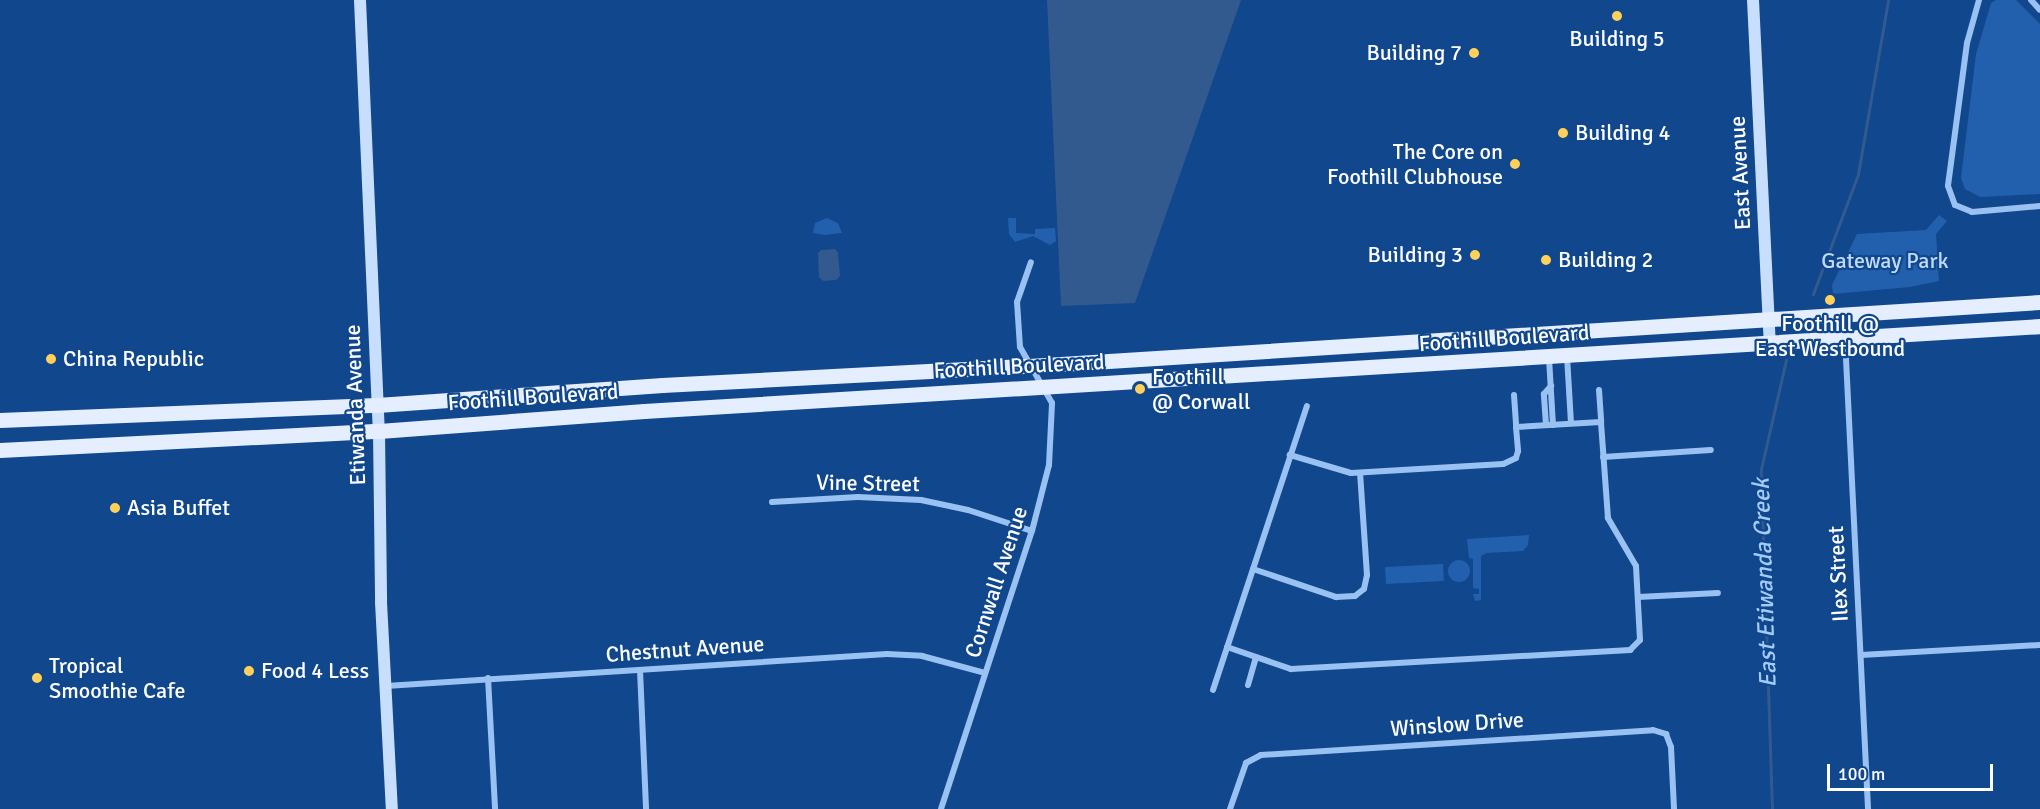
<!DOCTYPE html>
<style>
body{margin:0}
#map{position:relative;width:2040px;height:809px;overflow:hidden;background:#10478d;font-family:Signika,sans-serif}
div>[style]{position:absolute}
.green>*{inset:0;background:#2260ad;transform-origin:0 0}
.round{border-radius:50%}
.water>*{inset:0;background:#325a8e}
.stream>*{height:3px;margin:-1.5px;padding:0 1.5px;transform-origin:1.5px;border-radius:1.5px;background:#325a8e}
.minor>*{height:6px;margin:-3px;padding:0 3px;transform-origin:3px;border-radius:3px;background:#99c1f2}
.secondary>*{height:12px;margin:-6px;padding:0 6px;transform-origin:6px;border-radius:6px;background:#c7defc}
.primary>*{height:15px;margin:-7.5px;padding:0 7.5px;transform-origin:7.5px;border-radius:7.5px;background:#e4eeff}
.dots>*{width:16px;height:16px;translate:-50% -50%;box-sizing:border-box;border:3px solid #10478d;border-radius:50%}
span{translate:-50% -50%;white-space:nowrap;text-align:center;line-height:1.15;-webkit-text-stroke:4.5px #10478d;paint-order:stroke}
.poi-label{font-size:22px;color:#fff}
.right{translate:-100% -50%;text-align:right}
.left{translate:0 -50%;text-align:left}
.street-label{font-size:22px;color:#fff}
.park-label{font-size:22px;color:#c0dbfd}
.water-label{font-size:24px;color:#a4cbf9;font-style:italic}
.scale{position:absolute;left:1827px;top:764px;width:166px;height:27px;box-sizing:border-box;border:3px solid #fff;border-top:0;padding-left:8px;font-size:18px;line-height:21px;white-space:nowrap;color:#fff;-webkit-text-stroke:4px #10478d;paint-order:stroke}
</style>
<div id="map">
<div class="green">
<i style="clip-path:polygon(2016px 0,2040px 24px,2040px 194px,1980px 197px,1965px 189px,1961px 178px,1976px 54px,1991px 3px,1996px 0)"></i>
<i style="clip-path:polygon(1939px 215px,1947px 221px,1936px 234px,1939px 281px,1910px 287px,1833px 294px,1832px 285px,1857px 234px,1926px 230px)"></i>
<i style="clip-path:polygon(827px 218px,838px 223px,842px 233px,825px 235px,813px 233px,815px 223px)"></i>
<i style="clip-path:polygon(1008px 218px,1016px 218px,1016px 233px,1035px 234px,1035px 229px,1055px 228px,1056px 241px,1050px 245px,1033px 236px,1015px 242px,1009px 234px)"></i>
<i style="clip-path:polygon(1529px 535px,1528px 545px,1523px 551px,1487px 553px,1481px 556px,1481px 600px,1475px 601px,1473px 594px,1479px 594px,1479px 589px,1473px 588px,1473px 559px,1469px 558px,1467px 539px)"></i>
<i class="round" style="left:1448px;top:560px;width:22px;height:22px"></i>
<i style="left:1443px;top:564px;width:17px;height:58px;rotate:87deg"></i>
</div>
<div class="water">
<i style="clip-path:polygon(1047px 0,1241px 0,1135px 303px,1061px 306px)"></i>
<i style="clip-path:polygon(835px 249px,838px 253px,840px 276px,836px 280px,823px 281px,819px 277px,818px 253px,821px 250px)"></i>
</div>
<div class="stream">
<i style="left:1813px;top:294px;width:128px;rotate:-69.4deg"></i>
<i style="left:1858px;top:174px;width:177px;rotate:-80.2deg"></i>
<i style="left:1772px;top:809px;width:340px;rotate:-91.9deg"></i>
<i style="left:1761px;top:469px;width:112px;rotate:-77.1deg"></i>
</div>
<div class="minor">
<i style="left:1979px;top:0;width:45px;rotate:105.6deg"></i>
<i style="left:1967px;top:43px;width:144px;rotate:97.6deg"></i>
<i style="left:1948px;top:186px;width:20px;rotate:70deg"></i>
<i style="left:1955px;top:205px;width:18px;rotate:22deg"></i>
<i style="left:1972px;top:212px;width:68px;rotate:-5deg"></i>
<i style="left:2031px;top:0;width:13px;rotate:48deg"></i>
<i style="left:1845px;top:338px;width:472px;rotate:87.2deg"></i>
<i style="left:1567px;top:356px;width:67px;rotate:86.6deg"></i>
<i style="left:1549px;top:358px;width:67px;rotate:86.6deg"></i>
<i style="left:1599px;top:390px;width:32px;rotate:86deg"></i>
<i style="left:1514px;top:395px;width:32px;rotate:86deg"></i>
<i style="left:1546px;top:425px;width:31px;rotate:-94deg"></i>
<i style="left:1544px;top:394px;width:11px;rotate:-49deg"></i>
<i style="left:1603px;top:457px;width:108px;rotate:-3.7deg"></i>
<i style="left:772px;top:502px;width:86px;rotate:-3.3deg"></i>
<i style="left:858px;top:497px;width:63px;rotate:2.7deg"></i>
<i style="left:921px;top:500px;width:48px;rotate:12deg"></i>
<i style="left:968px;top:510px;width:67px;rotate:18.2deg"></i>
<i style="left:1253px;top:569px;width:88px;rotate:18.6deg"></i>
<i style="left:1336px;top:597px;width:19px;rotate:-3deg"></i>
<i style="left:1355px;top:596px;width:11px;rotate:-38deg"></i>
<i style="left:1364px;top:589px;width:14px;rotate:-78deg"></i>
<i style="left:1367px;top:575px;width:102px;rotate:-93.9deg"></i>
<i style="left:1638px;top:597px;width:80px;rotate:-2.9deg"></i>
<i style="left:1227px;top:647px;width:68px;rotate:19deg"></i>
<i style="left:1291px;top:669px;width:340px;rotate:-3.2deg"></i>
<i style="left:1630px;top:650px;width:14px;rotate:-45deg"></i>
<i style="left:1640px;top:640px;width:74px;rotate:-93.1deg"></i>
<i style="left:1636px;top:566px;width:56px;rotate:-120.3deg"></i>
<i style="left:1608px;top:518px;width:96px;rotate:-94.2deg"></i>
<i style="left:1601px;top:422px;width:85px;rotate:176.6deg"></i>
<i style="left:1516px;top:427px;width:24px;rotate:85deg"></i>
<i style="left:1518px;top:451px;width:7px;rotate:106deg"></i>
<i style="left:1516px;top:458px;width:14px;rotate:155deg"></i>
<i style="left:1503px;top:464px;width:152px;rotate:176.6deg"></i>
<i style="left:1351px;top:473px;width:64px;rotate:-163.6deg"></i>
<i style="left:1861px;top:655px;width:179px;rotate:-3.2deg"></i>
<i style="left:640px;top:670px;width:139px;rotate:87.5deg"></i>
<i style="left:488px;top:678px;width:131px;rotate:86.9deg"></i>
<i style="left:1248px;top:685px;width:29px;rotate:-74deg"></i>
<i style="left:386px;top:686px;width:502px;rotate:-3.65deg"></i>
<i style="left:887px;top:654px;width:35px;rotate:3deg"></i>
<i style="left:922px;top:656px;width:65px;rotate:15.1deg"></i>
<i style="left:1213px;top:690px;width:299px;rotate:-71.7deg"></i>
<i style="left:941px;top:809px;width:293px;rotate:-71.9deg"></i>
<i style="left:1032px;top:531px;width:68px;rotate:-75.6deg"></i>
<i style="left:1049px;top:465px;width:62px;rotate:-87.2deg"></i>
<i style="left:1052px;top:403px;width:64px;rotate:-119.7deg"></i>
<i style="left:1020px;top:347px;width:45px;rotate:-93.8deg"></i>
<i style="left:1017px;top:302px;width:42px;rotate:-70.7deg"></i>
<i style="left:1230px;top:809px;width:49px;rotate:-70.8deg"></i>
<i style="left:1246px;top:763px;width:17px;rotate:-28deg"></i>
<i style="left:1261px;top:755px;width:393px;rotate:-3.6deg"></i>
<i style="left:1653px;top:730px;width:14px;rotate:17deg"></i>
<i style="left:1666px;top:734px;width:14px;rotate:69deg"></i>
<i style="left:1671px;top:747px;width:62px;rotate:87.2deg"></i>
</div>
<div class="secondary">
<i style="left:360px;top:0;width:431px;rotate:87.5deg"></i>
<i style="left:379px;top:431px;width:171px;rotate:89.3deg"></i>
<i style="left:381px;top:602px;width:207px;rotate:87deg"></i>
<i style="left:1753px;top:0;width:343px;rotate:87.2deg"></i>
</div>
<div class="primary">
<i style="left:0;top:420px;width:377px;rotate:-2.3deg"></i>
<i style="left:377px;top:405px;width:286px;rotate:-4deg"></i>
<i style="left:662px;top:385px;width:367px;rotate:-3deg"></i>
<i style="left:1029px;top:366px;width:1013px;rotate:-3.62deg"></i>
<i style="left:0;top:450px;width:379px;rotate:-2.9deg"></i>
<i style="left:379px;top:431px;width:266px;rotate:-4.3deg"></i>
<i style="left:644px;top:411px;width:1399px;rotate:-3.48deg"></i>
</div>
<div class="dots">
<i style="left:1617px;top:16px;background:#ffd05a"></i>
<i style="left:1474px;top:53px;background:#ffd05a"></i>
<i style="left:1563px;top:133px;background:#ffd05a"></i>
<i style="left:1515px;top:164px;background:#ffd05a"></i>
<i style="left:1475px;top:255px;background:#ffd05a"></i>
<i style="left:1546px;top:260px;background:#ffd05a"></i>
<i style="left:1830px;top:300px;background:#ffd05a"></i>
<i style="left:51px;top:359px;background:#ffd05a"></i>
<i style="left:1140px;top:389px;background:#ffd05a"></i>
<i style="left:115px;top:508px;background:#ffd05a"></i>
<i style="left:249px;top:671px;background:#ffd05a"></i>
<i style="left:37px;top:678px;background:#ffd05a"></i>
</div>
<div class="poi-label">
<span style="left:1617px;top:39px">Building 5</span>
<span class="right" style="left:1462px;top:53px">Building 7</span>
<span class="left" style="left:1575px;top:133px">Building 4</span>
<span class="right" style="left:1503px;top:164px">The Core on<br>Foothill Clubhouse</span>
<span class="right" style="left:1463px;top:255px">Building 3</span>
<span class="left" style="left:1558px;top:260px">Building 2</span>
<span style="left:1830px;top:336px">Foothill @<br>East Westbound</span>
<span class="left" style="left:63px;top:359px">China Republic</span>
<span class="left" style="left:1152px;top:389px">Foothill<br>@ Corwall</span>
<span class="left" style="left:127px;top:508px">Asia Buffet</span>
<span class="left" style="left:49px;top:678px">Tropical<br>Smoothie Cafe</span>
<span class="left" style="left:261px;top:671px">Food 4 Less</span>
</div>
<div class="street-label">
<span style="left:1740px;top:173px;rotate:-93deg">East Avenue</span>
<span style="left:1504px;top:338px;rotate:-4deg">Foothill Boulevard</span>
<span style="left:1019px;top:366px;rotate:-3deg">Foothill Boulevard</span>
<span style="left:533px;top:397px;rotate:-4deg">Foothill Boulevard</span>
<span style="left:355px;top:405px;rotate:-92deg">Etiwanda Avenue</span>
<span style="left:868px;top:483px;rotate:1deg">Vine Street</span>
<span style="left:1838px;top:574px;rotate:-93deg">Ilex Street</span>
<span style="left:996px;top:582px;rotate:-72deg">Cornwall Avenue</span>
<span style="left:685px;top:649px;rotate:-4deg">Chestnut Avenue</span>
<span style="left:1457px;top:724px;rotate:-4deg">Winslow Drive</span>
</div>
<div class="park-label">
<span style="left:1885px;top:261px">Gateway Park</span>
</div>
<div class="water-label">
<span style="left:1765px;top:583px;rotate:-92deg">East Etiwanda Creek</span>
</div>
<div class="scale">100 m</div>
</div>
